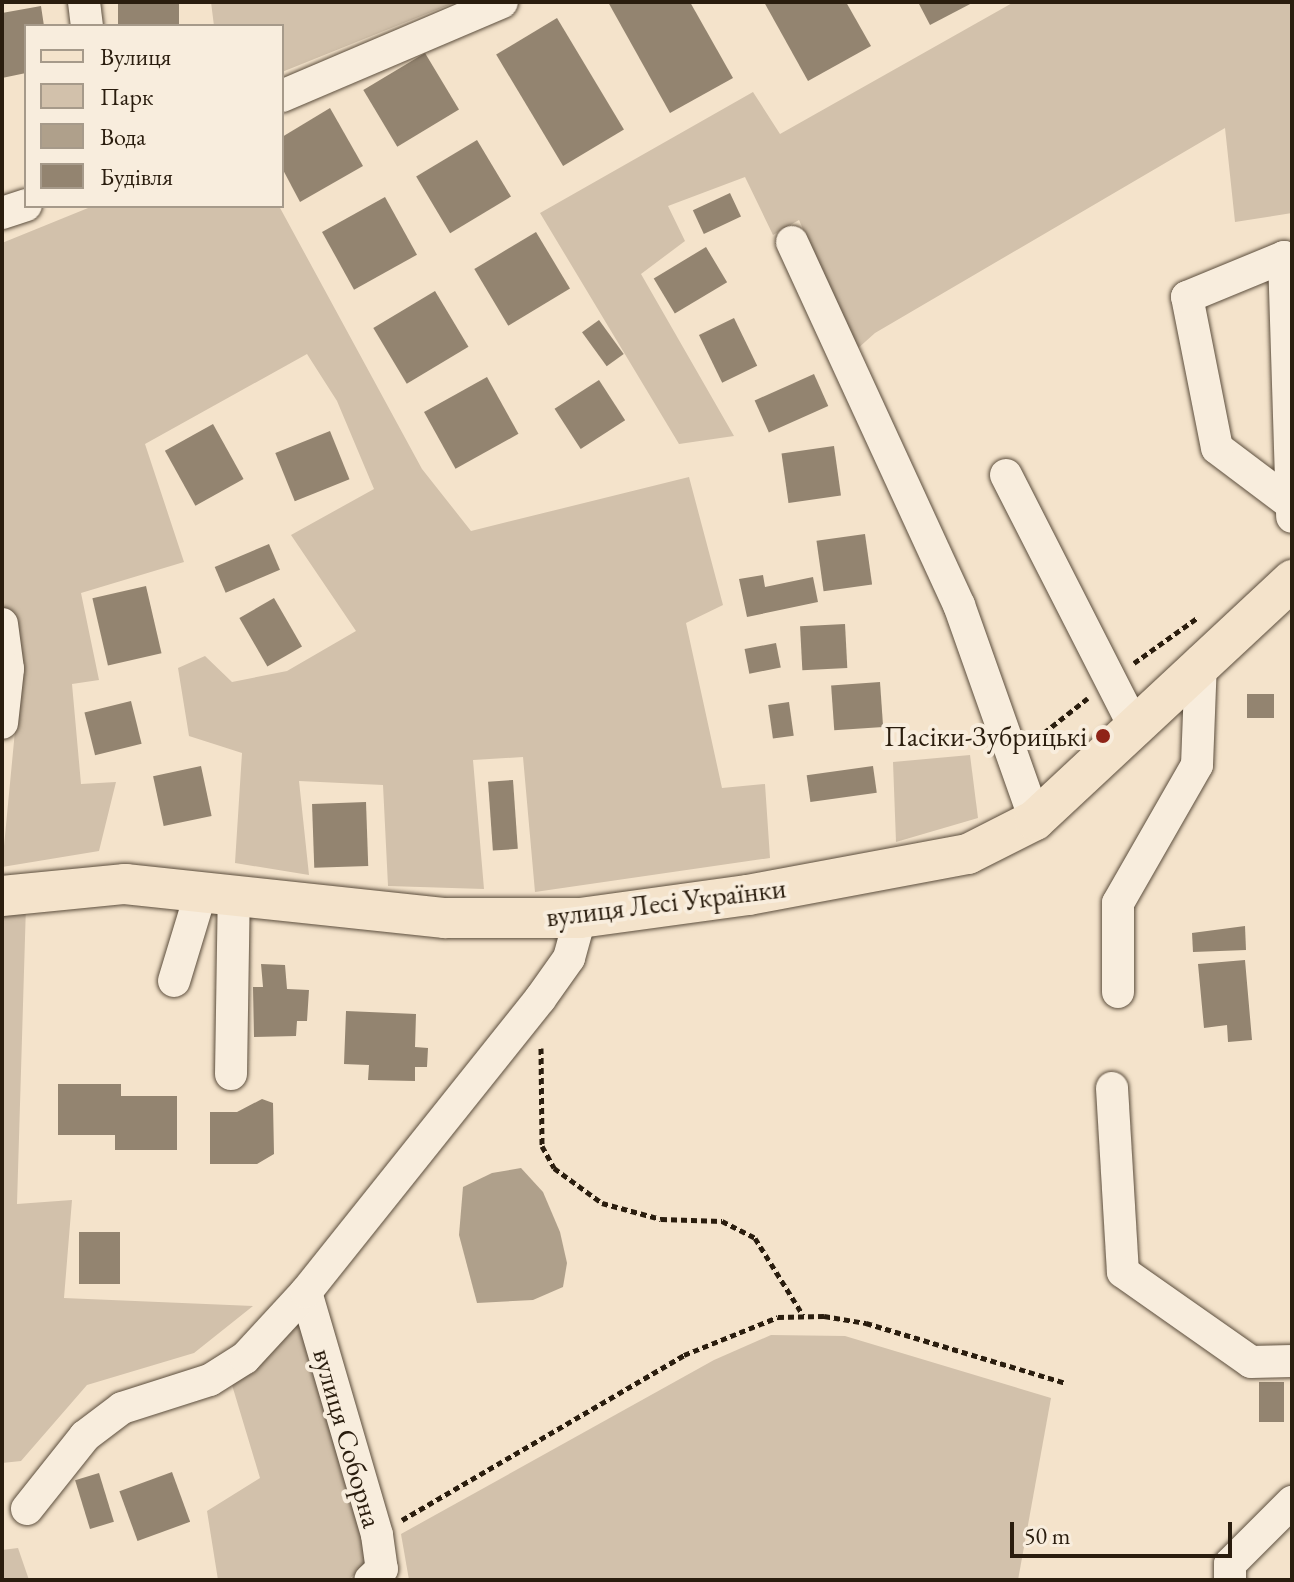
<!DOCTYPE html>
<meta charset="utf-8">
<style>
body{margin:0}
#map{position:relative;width:1294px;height:1582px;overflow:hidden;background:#f4e3cb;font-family:"EB Garamond",serif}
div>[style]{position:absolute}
.green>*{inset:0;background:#d2c1ab}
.water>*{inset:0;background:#afa08b}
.building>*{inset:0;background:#938470;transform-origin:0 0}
.path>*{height:5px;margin-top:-2.5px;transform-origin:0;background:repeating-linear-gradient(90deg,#2a1d0e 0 6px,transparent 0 10px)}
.roads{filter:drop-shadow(0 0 2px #5c4e3d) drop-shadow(0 0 2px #5c4e3d)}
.minor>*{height:32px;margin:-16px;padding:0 16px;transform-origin:16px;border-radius:16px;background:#f8eddd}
.major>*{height:40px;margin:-20px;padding:0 20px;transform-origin:20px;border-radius:20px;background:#f4e3cb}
.dots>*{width:22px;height:22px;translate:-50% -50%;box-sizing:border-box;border:4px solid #f8eddd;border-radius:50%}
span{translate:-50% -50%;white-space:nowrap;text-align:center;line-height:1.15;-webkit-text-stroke:8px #f8eddd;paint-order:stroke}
.poi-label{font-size:28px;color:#2a1d0e}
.right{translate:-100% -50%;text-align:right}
.street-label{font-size:28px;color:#2a1d0e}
.frame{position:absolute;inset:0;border:4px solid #2a1d0e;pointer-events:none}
.legend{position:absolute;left:24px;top:24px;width:260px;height:184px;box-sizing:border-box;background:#f8eddd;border:2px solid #a69a8a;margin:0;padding:10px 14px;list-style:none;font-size:24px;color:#2a1d0e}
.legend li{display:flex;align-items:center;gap:16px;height:40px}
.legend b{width:40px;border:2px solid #a69a8a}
.scale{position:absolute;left:1010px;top:1522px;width:222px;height:36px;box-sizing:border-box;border:4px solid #2a1d0e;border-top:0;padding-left:10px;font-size:24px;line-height:28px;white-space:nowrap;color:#2a1d0e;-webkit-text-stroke:6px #f8eddd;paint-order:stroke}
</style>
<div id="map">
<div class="green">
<i style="clip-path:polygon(211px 2px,456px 2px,282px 72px,282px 26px,214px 26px)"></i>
<i style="clip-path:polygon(1014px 2px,1292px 2px,1292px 213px,1235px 222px,1225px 128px,875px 333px,856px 350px,799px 220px,773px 235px,745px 177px,668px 206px,685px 241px,641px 274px,734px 436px,679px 444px,540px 213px,753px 92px,780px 134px)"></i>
<i style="clip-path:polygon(93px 206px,279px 206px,422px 469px,471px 531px,689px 477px,723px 605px,686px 623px,722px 788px,765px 784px,770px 858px,535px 892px,523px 757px,473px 760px,484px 889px,388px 886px,383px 785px,299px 781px,309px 875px,235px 863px,242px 753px,189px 736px,178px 668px,205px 656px,232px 682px,287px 671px,356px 631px,291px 535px,374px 489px,337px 401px,307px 354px,145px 444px,184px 562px,81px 593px,99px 680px,72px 684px,81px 784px,116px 782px,99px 851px,2px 867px,21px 668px,2px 668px,2px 243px)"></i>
<i style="clip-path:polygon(970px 755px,978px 818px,896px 842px,893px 762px)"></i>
<i style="clip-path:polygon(26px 905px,17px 1204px,72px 1200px,64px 1298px,253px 1306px,194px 1353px,87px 1385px,21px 1461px,2px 1463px,2px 908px)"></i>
<i style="clip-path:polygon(302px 1307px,370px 1562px,348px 1580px,218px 1580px,207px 1511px,260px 1478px,232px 1385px)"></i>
<i style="clip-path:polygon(771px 1335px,845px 1336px,1051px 1398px,1018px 1580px,409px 1580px,401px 1534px,714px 1360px)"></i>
<i style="clip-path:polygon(18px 1548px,29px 1580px,2px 1580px,2px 1550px)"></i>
</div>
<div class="water">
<i style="clip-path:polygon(521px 1168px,543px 1192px,560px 1232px,567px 1263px,563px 1287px,533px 1300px,477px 1303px,459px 1235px,463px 1187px,492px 1173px)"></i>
</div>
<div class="building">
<i style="left:118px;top:2px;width:61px;height:24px"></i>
<i style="clip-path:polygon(608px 2px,690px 2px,733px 78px,670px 113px)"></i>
<i style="clip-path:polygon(764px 2px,846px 2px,871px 46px,808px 81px)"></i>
<i style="clip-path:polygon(918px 2px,974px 2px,930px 25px)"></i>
<i style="clip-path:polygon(41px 6px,44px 26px,26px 26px,26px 73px,2px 78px,2px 13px)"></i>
<i style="left:557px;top:18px;width:130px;height:71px;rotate:59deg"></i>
<i style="left:425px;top:53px;width:66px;height:72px;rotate:59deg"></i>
<i style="clip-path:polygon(330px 108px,363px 166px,300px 202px,282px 168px,282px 137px)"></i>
<i style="left:477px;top:140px;width:66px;height:71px;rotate:59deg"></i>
<i style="left:730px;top:193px;width:26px;height:41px;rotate:65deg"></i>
<i style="left:385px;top:197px;width:66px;height:72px;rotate:61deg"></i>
<i style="left:536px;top:232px;width:66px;height:72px;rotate:59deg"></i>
<i style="left:706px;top:247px;width:41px;height:61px;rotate:59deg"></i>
<i style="left:435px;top:291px;width:65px;height:72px;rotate:59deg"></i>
<i style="left:734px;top:318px;width:53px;height:39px;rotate:64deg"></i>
<i style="left:599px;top:320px;width:42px;height:21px;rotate:54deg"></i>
<i style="left:814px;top:374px;width:35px;height:65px;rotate:66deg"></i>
<i style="left:487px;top:377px;width:65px;height:72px;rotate:61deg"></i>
<i style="left:599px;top:380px;width:48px;height:53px;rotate:57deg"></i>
<i style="left:213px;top:424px;width:63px;height:55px;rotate:61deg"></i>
<i style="left:330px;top:431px;width:52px;height:59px;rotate:68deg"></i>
<i style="left:834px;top:446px;width:50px;height:53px;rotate:82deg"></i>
<i style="left:865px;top:534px;width:51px;height:49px;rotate:82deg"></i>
<i style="left:269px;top:544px;width:28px;height:59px;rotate:67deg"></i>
<i style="clip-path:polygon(763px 575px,765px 587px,813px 577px,818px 602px,747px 617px,739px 579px)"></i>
<i style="left:146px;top:586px;width:69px;height:55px;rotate:77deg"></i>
<i style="left:274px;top:598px;width:56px;height:40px;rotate:60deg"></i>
<i style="left:845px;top:624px;width:44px;height:45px;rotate:87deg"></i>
<i style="left:776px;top:643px;width:25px;height:32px;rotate:79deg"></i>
<i style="left:880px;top:682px;width:45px;height:49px;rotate:86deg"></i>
<i style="left:1247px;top:694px;width:27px;height:24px"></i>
<i style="left:131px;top:701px;width:44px;height:48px;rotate:76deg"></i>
<i style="left:789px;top:702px;width:34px;height:21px;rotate:82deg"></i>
<i style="left:201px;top:766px;width:51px;height:49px;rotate:78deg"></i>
<i style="left:873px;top:766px;width:27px;height:67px;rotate:82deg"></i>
<i style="left:513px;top:780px;width:69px;height:25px;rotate:86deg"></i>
<i style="left:366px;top:802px;width:64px;height:54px;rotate:88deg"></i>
<i style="clip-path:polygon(1245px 926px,1246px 950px,1193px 952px,1192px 933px)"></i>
<i style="clip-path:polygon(1245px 960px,1252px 1040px,1228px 1042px,1227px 1025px,1204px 1028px,1198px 964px)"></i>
<i style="clip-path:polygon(261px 964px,285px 965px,287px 989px,309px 990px,307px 1021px,297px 1021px,296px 1036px,254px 1037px,253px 987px,263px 987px)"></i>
<i style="clip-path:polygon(346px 1011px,416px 1014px,415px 1047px,428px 1048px,427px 1067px,415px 1067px,415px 1081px,368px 1080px,369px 1065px,344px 1064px)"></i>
<i style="clip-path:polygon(58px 1084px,121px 1084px,121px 1096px,177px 1096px,177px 1150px,115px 1150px,115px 1135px,58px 1135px)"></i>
<i style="clip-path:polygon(262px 1099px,273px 1103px,274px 1154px,257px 1164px,210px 1164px,210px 1112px,237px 1112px)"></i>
<i style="left:79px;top:1232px;width:41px;height:52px"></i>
<i style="left:1259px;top:1382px;width:25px;height:40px"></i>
<i style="left:172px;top:1472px;width:53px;height:56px;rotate:70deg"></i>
<i style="left:99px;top:1473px;width:51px;height:25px;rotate:73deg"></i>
</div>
<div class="path">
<i style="left:1134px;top:663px;width:77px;rotate:-35.5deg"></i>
<i style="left:1036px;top:739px;width:66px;rotate:-38.3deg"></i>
<i style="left:541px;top:1048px;width:98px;rotate:89.4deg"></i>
<i style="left:542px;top:1146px;width:25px;rotate:61deg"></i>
<i style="left:554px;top:1168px;width:59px;rotate:36.1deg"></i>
<i style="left:602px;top:1203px;width:61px;rotate:15.2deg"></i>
<i style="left:661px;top:1219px;width:61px;rotate:1.9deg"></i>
<i style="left:722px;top:1221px;width:37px;rotate:27deg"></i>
<i style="left:755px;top:1238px;width:91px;rotate:58.1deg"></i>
<i style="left:402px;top:1520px;width:327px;rotate:-30.3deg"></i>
<i style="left:684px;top:1355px;width:101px;rotate:-22deg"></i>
<i style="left:778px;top:1317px;width:46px;rotate:-1.2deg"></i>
<i style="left:824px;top:1316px;width:43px;rotate:9.5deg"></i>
<i style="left:866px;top:1323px;width:209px;rotate:16.7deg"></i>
</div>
<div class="roads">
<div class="minor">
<i style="left:84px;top:2px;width:24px;rotate:83deg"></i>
<i style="left:282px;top:96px;width:239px;rotate:-23.1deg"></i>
<i style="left:2px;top:213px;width:25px;rotate:-18deg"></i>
<i style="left:792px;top:242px;width:400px;rotate:65.3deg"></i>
<i style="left:959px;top:605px;width:228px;rotate:70.5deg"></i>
<i style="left:1006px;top:475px;width:284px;rotate:63deg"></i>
<i style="left:1290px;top:503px;width:91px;rotate:-143deg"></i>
<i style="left:1217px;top:448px;width:154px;rotate:-101.2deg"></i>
<i style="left:1187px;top:297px;width:105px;rotate:-22.4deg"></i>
<i style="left:1284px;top:257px;width:260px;rotate:88.2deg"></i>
<i style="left:2px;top:624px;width:45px;rotate:82.4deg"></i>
<i style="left:8px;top:669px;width:54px;rotate:96.3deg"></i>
<i style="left:174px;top:981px;width:96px;rotate:-73.1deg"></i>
<i style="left:1118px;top:992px;width:89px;rotate:-90deg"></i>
<i style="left:1118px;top:903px;width:159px;rotate:-60.2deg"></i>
<i style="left:1197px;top:765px;width:105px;rotate:-87.8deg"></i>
<i style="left:231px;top:1074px;width:182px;rotate:-89.1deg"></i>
<i style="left:1112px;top:1088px;width:184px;rotate:86.6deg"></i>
<i style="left:1123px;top:1272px;width:156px;rotate:35.1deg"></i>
<i style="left:1251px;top:1362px;width:41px;rotate:-1.4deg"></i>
<i style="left:306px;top:1292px;width:253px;rotate:73.7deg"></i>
<i style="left:377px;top:1535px;width:34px;rotate:82deg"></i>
<i style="left:382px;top:1569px;width:16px;rotate:137deg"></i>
<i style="left:27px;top:1509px;width:93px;rotate:-51.5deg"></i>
<i style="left:85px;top:1436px;width:46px;rotate:-37.1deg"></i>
<i style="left:122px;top:1408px;width:92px;rotate:-17.7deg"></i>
<i style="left:210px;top:1380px;width:41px;rotate:-32.2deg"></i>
<i style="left:245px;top:1358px;width:90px;rotate:-47.3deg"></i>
<i style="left:306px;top:1292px;width:375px;rotate:-51.4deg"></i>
<i style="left:540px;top:999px;width:50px;rotate:-54.7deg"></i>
<i style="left:569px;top:958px;width:41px;rotate:-74.6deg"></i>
<i style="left:1230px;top:1580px;width:16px;rotate:-90deg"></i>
<i style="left:1230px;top:1564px;width:88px;rotate:-45deg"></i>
</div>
<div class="major">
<i style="left:2px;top:896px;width:124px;rotate:-5.6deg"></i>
<i style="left:125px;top:884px;width:322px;rotate:6.1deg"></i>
<i style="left:445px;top:918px;width:135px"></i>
<i style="left:580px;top:918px;width:170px;rotate:-7.8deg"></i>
<i style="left:748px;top:895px;width:224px;rotate:-10.6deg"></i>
<i style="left:968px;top:854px;width:75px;rotate:-26.9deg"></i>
<i style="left:1035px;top:820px;width:352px;rotate:-43deg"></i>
</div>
</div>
<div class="dots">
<i style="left:1103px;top:736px;background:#8f2418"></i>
</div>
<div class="poi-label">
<span class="right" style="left:1087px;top:736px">Пасіки-Зубрицькі</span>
</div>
<div class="street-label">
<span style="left:666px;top:902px;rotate:-7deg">вулиця Лесі Українки</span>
<span style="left:348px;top:1438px;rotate:74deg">вулиця Соборна</span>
</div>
<div class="frame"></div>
<ul class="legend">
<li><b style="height:10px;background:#f4e3cb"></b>Вулиця</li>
<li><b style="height:22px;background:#d2c1ab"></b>Парк</li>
<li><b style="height:22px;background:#afa08b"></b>Вода</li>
<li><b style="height:22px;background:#938470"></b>Будівля</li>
</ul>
<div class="scale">50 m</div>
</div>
